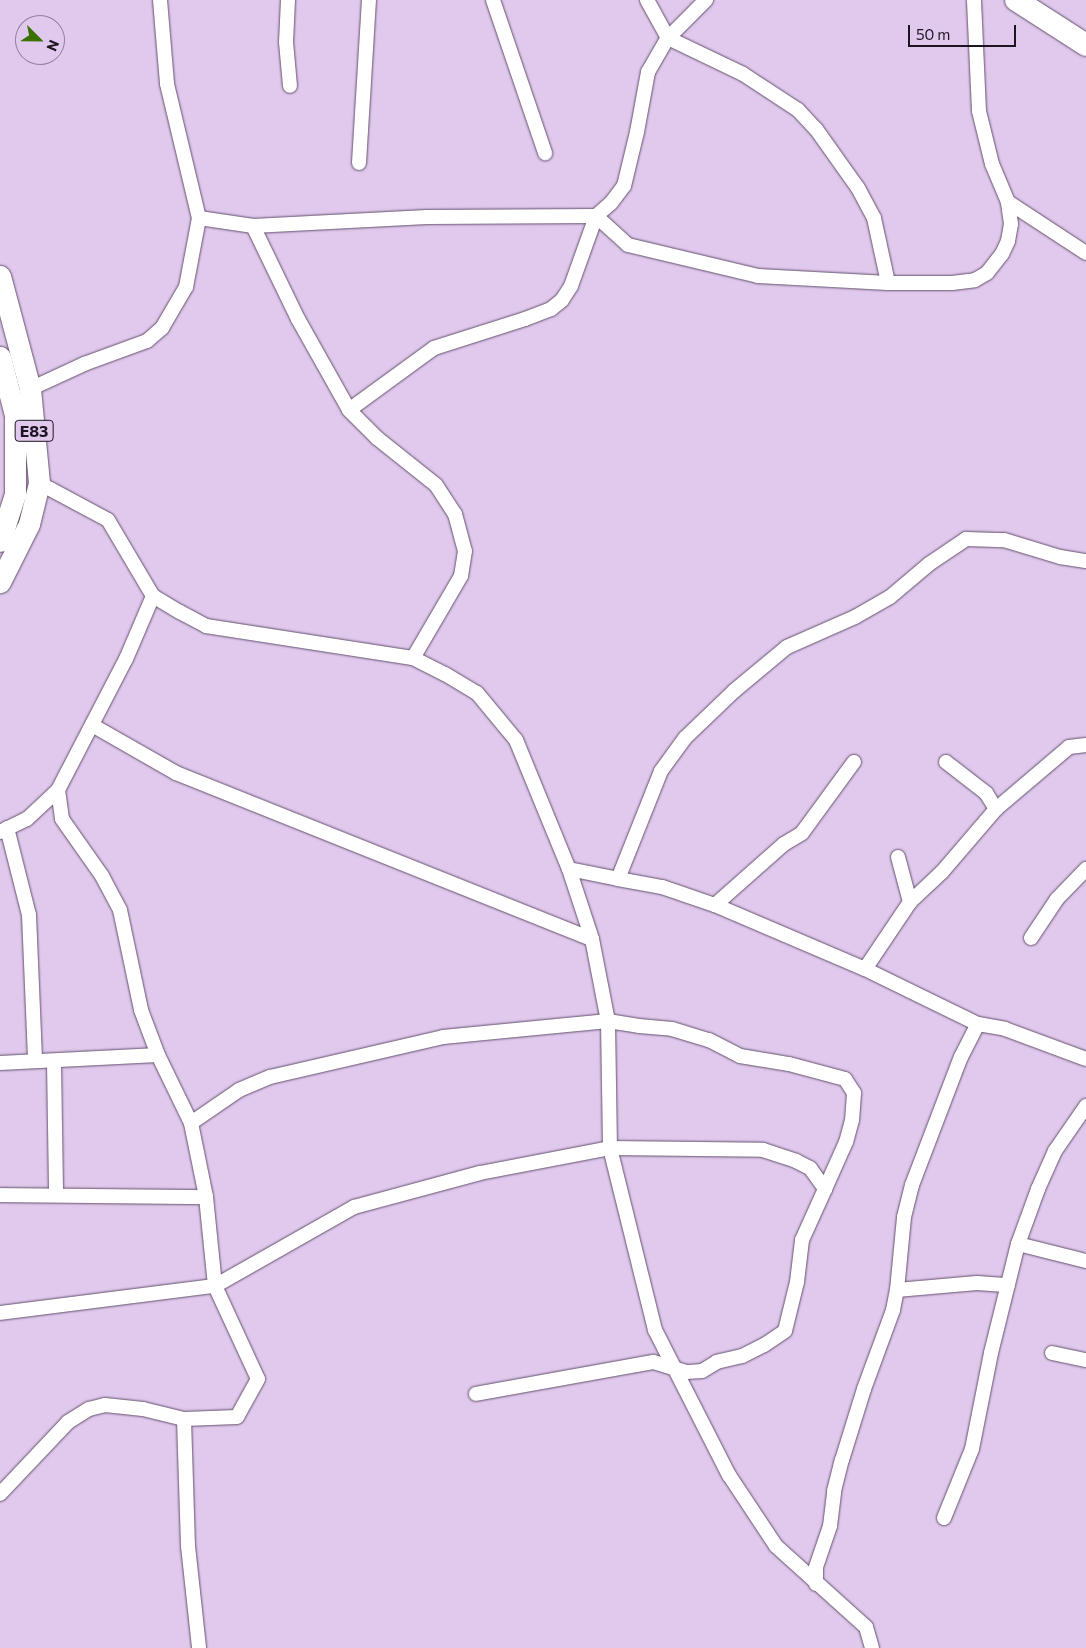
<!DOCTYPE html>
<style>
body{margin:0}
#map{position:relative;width:1086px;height:1648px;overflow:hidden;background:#e0c9ec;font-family:Commissioner,sans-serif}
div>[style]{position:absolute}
.roads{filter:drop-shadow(0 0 1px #64506e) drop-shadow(0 0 1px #64506e)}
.minor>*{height:14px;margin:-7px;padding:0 7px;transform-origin:7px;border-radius:7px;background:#fff}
.primary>*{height:21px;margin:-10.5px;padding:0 10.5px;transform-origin:10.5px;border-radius:10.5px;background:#fff}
.trunk>*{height:22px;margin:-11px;padding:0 11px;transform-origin:11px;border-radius:11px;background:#fff}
span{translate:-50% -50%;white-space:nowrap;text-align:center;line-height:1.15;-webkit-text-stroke:4px #e0c9ec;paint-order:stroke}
.shield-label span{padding:1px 4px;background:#e0c9ec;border:1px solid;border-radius:4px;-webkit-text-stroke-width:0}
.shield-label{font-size:16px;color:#1c1420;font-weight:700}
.north{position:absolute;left:15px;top:15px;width:50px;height:50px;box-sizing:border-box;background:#e0c9ec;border:1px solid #92819a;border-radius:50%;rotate:113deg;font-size:14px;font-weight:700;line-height:20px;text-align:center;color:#1c1420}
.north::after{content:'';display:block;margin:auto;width:18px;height:22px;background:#3a7100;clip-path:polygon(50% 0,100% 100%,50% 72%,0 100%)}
.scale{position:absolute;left:908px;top:25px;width:108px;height:22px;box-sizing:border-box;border:2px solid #1c1420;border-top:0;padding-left:6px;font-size:15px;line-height:18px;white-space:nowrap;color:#1c1420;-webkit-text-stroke:4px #e0c9ec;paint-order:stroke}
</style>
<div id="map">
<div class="roads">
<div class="minor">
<i style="left:160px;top:0;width:84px;rotate:85.2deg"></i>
<i style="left:167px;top:84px;width:138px;rotate:76.6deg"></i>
<i style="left:199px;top:218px;width:55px;rotate:8.4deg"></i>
<i style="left:253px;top:226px;width:174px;rotate:-3deg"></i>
<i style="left:427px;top:217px;width:169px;rotate:-0.3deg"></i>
<i style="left:596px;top:216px;width:20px;rotate:-41deg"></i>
<i style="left:611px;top:203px;width:21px;rotate:-53deg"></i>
<i style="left:624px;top:186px;width:56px;rotate:-76.5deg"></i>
<i style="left:637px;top:132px;width:61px;rotate:-79.6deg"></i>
<i style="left:648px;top:72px;width:39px;rotate:-60deg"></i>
<i style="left:668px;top:38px;width:54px;rotate:-45deg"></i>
<i style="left:288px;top:0;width:42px;rotate:92.7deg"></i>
<i style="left:286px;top:42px;width:44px;rotate:84.8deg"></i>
<i style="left:493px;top:0;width:162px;rotate:71.2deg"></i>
<i style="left:647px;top:0;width:43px;rotate:61.1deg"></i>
<i style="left:668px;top:38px;width:83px;rotate:25.6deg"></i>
<i style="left:743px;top:74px;width:66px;rotate:33.2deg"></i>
<i style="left:798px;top:110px;width:26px;rotate:47deg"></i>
<i style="left:816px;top:129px;width:72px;rotate:54.6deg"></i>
<i style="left:858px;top:188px;width:34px;rotate:62deg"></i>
<i style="left:874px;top:218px;width:66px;rotate:77.8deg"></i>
<i style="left:359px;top:163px;width:163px;rotate:-86.5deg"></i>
<i style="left:1008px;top:202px;width:93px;rotate:33.2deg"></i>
<i style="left:253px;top:226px;width:103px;rotate:64.2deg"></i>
<i style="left:298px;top:319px;width:104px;rotate:60.7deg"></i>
<i style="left:349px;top:410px;width:40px;rotate:45deg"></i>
<i style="left:377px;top:438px;width:75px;rotate:38.5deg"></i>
<i style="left:436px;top:485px;width:35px;rotate:57deg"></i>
<i style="left:455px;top:514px;width:38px;rotate:75deg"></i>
<i style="left:465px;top:551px;width:25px;rotate:99deg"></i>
<i style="left:461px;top:576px;width:95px;rotate:120.3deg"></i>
<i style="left:30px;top:389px;width:60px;rotate:-24.8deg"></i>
<i style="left:84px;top:364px;width:67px;rotate:-20.1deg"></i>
<i style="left:147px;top:341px;width:20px;rotate:-41deg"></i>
<i style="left:162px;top:328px;width:48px;rotate:-59.7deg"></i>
<i style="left:186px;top:287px;width:70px;rotate:-79.3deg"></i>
<i style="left:349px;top:410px;width:105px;rotate:-36.1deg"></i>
<i style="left:434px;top:348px;width:96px;rotate:-17.7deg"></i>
<i style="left:525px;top:319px;width:28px;rotate:-21deg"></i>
<i style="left:551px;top:309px;width:14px;rotate:-39deg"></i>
<i style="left:562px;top:300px;width:17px;rotate:-57deg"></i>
<i style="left:571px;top:286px;width:74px;rotate:-70.3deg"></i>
<i style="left:596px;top:216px;width:43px;rotate:42.2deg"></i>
<i style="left:628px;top:245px;width:134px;rotate:13.4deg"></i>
<i style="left:758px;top:276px;width:130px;rotate:3.1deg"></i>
<i style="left:888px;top:283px;width:64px"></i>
<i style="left:952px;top:283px;width:23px;rotate:-7deg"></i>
<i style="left:975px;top:280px;width:14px;rotate:-30deg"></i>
<i style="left:987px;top:273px;width:24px;rotate:-52deg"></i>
<i style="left:1002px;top:254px;width:14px;rotate:-65deg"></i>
<i style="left:1008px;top:241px;width:17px;rotate:-80deg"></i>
<i style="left:1011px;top:224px;width:22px;rotate:-98deg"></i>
<i style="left:1008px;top:202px;width:41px;rotate:-112.8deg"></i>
<i style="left:992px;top:164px;width:55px;rotate:-103.8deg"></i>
<i style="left:979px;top:111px;width:111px;rotate:-92.6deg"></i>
<i style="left:39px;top:483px;width:78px;rotate:28.2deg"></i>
<i style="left:108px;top:520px;width:88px;rotate:59.4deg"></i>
<i style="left:153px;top:596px;width:31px;rotate:31deg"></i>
<i style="left:180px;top:612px;width:30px;rotate:28deg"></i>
<i style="left:206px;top:626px;width:209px;rotate:8.8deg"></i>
<i style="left:413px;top:658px;width:36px;rotate:27deg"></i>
<i style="left:445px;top:674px;width:37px;rotate:31deg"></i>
<i style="left:477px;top:693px;width:61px;rotate:50.3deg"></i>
<i style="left:516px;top:740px;width:139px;rotate:67.7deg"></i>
<i style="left:569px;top:869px;width:74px;rotate:71.8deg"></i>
<i style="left:592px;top:939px;width:84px;rotate:79deg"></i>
<i style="left:608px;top:1021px;width:127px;rotate:89.1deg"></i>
<i style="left:610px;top:1148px;width:187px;rotate:76.1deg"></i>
<i style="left:655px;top:1330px;width:163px;rotate:63deg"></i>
<i style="left:729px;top:1475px;width:85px;rotate:56.5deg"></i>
<i style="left:776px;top:1546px;width:121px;rotate:42deg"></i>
<i style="left:866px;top:1627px;width:22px;rotate:74deg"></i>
<i style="left:92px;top:725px;width:97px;rotate:29.7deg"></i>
<i style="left:176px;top:773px;width:448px;rotate:21.8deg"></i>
<i style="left:946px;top:762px;width:51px;rotate:37.8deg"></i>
<i style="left:986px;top:793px;width:19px;rotate:58deg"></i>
<i style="left:58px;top:790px;width:29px;rotate:82deg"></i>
<i style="left:62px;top:819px;width:70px;rotate:54.9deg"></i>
<i style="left:102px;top:876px;width:38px;rotate:62deg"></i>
<i style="left:120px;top:910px;width:102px;rotate:78.1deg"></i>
<i style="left:141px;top:1010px;width:48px;rotate:69.3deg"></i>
<i style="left:158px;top:1055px;width:76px;rotate:64.1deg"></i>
<i style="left:191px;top:1123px;width:76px;rotate:78.5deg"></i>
<i style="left:206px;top:1197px;width:89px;rotate:84.2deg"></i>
<i style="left:215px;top:1286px;width:102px;rotate:65.2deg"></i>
<i style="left:258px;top:1379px;width:43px;rotate:118.9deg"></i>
<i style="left:237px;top:1417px;width:53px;rotate:177.8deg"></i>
<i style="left:184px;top:1419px;width:127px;rotate:88.2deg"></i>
<i style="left:188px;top:1546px;width:103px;rotate:83.8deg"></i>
<i style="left:7px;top:828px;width:90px;rotate:75.8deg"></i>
<i style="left:29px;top:915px;width:146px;rotate:87.6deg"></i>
<i style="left:0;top:832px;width:30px;rotate:-26deg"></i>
<i style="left:27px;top:819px;width:42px;rotate:-43.1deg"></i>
<i style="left:58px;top:790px;width:148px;rotate:-62.6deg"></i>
<i style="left:126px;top:659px;width:69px;rotate:-66.8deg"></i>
<i style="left:898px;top:857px;width:47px;rotate:75.1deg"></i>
<i style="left:569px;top:869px;width:50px;rotate:11.5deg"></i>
<i style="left:618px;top:879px;width:116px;rotate:-68.3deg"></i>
<i style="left:661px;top:771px;width:41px;rotate:-54deg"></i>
<i style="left:685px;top:738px;width:68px;rotate:-43.8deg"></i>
<i style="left:734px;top:691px;width:69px;rotate:-39.7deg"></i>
<i style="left:787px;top:647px;width:74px;rotate:-23.8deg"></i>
<i style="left:855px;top:617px;width:40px;rotate:-29.7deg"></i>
<i style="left:890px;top:597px;width:51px;rotate:-40.2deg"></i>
<i style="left:929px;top:564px;width:45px;rotate:-34deg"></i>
<i style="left:966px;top:539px;width:38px;rotate:2deg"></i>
<i style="left:1004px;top:540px;width:59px;rotate:16.9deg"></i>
<i style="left:1060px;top:557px;width:26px;rotate:9deg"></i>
<i style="left:618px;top:879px;width:45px;rotate:10.3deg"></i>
<i style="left:662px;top:887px;width:56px;rotate:18.8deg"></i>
<i style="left:715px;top:905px;width:163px;rotate:23.1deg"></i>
<i style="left:865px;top:969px;width:126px;rotate:26deg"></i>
<i style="left:978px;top:1024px;width:27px;rotate:10deg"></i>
<i style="left:1005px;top:1029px;width:86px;rotate:20.3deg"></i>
<i style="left:715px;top:905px;width:92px;rotate:-41.5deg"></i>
<i style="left:784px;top:844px;width:21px;rotate:-31deg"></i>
<i style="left:802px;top:833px;width:88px;rotate:-53.8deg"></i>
<i style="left:1031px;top:938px;width:47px;rotate:-56.3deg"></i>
<i style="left:1057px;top:899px;width:42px;rotate:-46deg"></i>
<i style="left:865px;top:969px;width:81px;rotate:-56.1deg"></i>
<i style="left:910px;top:902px;width:44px;rotate:-43.2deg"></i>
<i style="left:942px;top:872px;width:83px;rotate:-49.4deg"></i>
<i style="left:996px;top:809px;width:96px;rotate:-40.3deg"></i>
<i style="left:1069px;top:747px;width:17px;rotate:-7deg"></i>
<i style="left:54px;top:1062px;width:132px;rotate:89.1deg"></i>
<i style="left:0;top:1063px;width:158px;rotate:-2.9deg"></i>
<i style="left:191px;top:1123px;width:58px;rotate:-34.5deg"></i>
<i style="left:239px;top:1090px;width:34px;rotate:-23deg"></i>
<i style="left:270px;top:1077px;width:178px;rotate:-13deg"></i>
<i style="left:443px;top:1037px;width:166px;rotate:-5.5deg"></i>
<i style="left:608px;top:1021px;width:31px;rotate:9deg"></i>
<i style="left:639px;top:1026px;width:33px;rotate:5deg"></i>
<i style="left:672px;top:1029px;width:39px;rotate:17deg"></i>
<i style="left:709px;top:1040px;width:35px;rotate:27deg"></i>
<i style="left:740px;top:1056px;width:50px;rotate:9.3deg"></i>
<i style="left:789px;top:1064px;width:58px;rotate:15deg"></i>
<i style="left:845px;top:1079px;width:17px;rotate:57deg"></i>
<i style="left:854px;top:1093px;width:27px;rotate:94deg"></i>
<i style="left:852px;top:1120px;width:23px;rotate:105deg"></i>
<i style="left:846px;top:1142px;width:51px;rotate:114.1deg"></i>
<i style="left:0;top:1195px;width:206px;rotate:0.6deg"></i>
<i style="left:1018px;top:1244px;width:70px;rotate:14deg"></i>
<i style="left:897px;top:1290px;width:73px;rotate:-84.5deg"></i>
<i style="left:904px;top:1217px;width:33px;rotate:-76deg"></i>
<i style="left:912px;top:1185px;width:137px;rotate:-69.1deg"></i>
<i style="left:961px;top:1057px;width:37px;rotate:-63deg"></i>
<i style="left:0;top:1313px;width:217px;rotate:-7.2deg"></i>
<i style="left:215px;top:1286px;width:160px;rotate:-29.6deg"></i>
<i style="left:354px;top:1207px;width:131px;rotate:-15.1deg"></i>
<i style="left:480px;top:1173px;width:132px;rotate:-10.9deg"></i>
<i style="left:610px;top:1148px;width:153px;rotate:0.7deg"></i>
<i style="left:763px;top:1150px;width:35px;rotate:18deg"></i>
<i style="left:796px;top:1161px;width:16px;rotate:27deg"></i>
<i style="left:810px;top:1168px;width:26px;rotate:54deg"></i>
<i style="left:825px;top:1189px;width:56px;rotate:114.3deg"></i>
<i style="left:802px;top:1240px;width:42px;rotate:96.8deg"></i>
<i style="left:797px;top:1282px;width:50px;rotate:103.8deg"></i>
<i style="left:785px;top:1331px;width:25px;rotate:146deg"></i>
<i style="left:764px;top:1345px;width:25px;rotate:153deg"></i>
<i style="left:742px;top:1356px;width:26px;rotate:167deg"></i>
<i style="left:717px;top:1362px;width:17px;rotate:149deg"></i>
<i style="left:702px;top:1371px;width:16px;rotate:176deg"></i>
<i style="left:686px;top:1372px;width:34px;rotate:-163deg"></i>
<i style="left:653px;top:1362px;width:180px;rotate:169.8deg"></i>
<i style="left:1052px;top:1353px;width:35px;rotate:12deg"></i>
<i style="left:0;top:1494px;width:99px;rotate:-46.6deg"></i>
<i style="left:68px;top:1422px;width:25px;rotate:-32deg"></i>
<i style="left:89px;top:1409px;width:16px;rotate:-14deg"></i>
<i style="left:105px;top:1405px;width:38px;rotate:6deg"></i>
<i style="left:143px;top:1409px;width:42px;rotate:13.7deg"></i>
<i style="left:944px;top:1518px;width:74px;rotate:-67.9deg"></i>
<i style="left:972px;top:1449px;width:98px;rotate:-78.8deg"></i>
<i style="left:991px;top:1353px;width:112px;rotate:-76.1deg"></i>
<i style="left:1018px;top:1244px;width:59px;rotate:-70deg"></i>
<i style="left:1038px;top:1189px;width:42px;rotate:-65.9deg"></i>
<i style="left:1055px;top:1151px;width:55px;rotate:-55.4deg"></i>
<i style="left:816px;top:1584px;width:17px;rotate:-90deg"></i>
<i style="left:816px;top:1567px;width:43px;rotate:-71.1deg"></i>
<i style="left:830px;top:1526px;width:35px;rotate:-83deg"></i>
<i style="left:834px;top:1491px;width:32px;rotate:-76deg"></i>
<i style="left:842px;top:1460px;width:74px;rotate:-72.8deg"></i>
<i style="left:864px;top:1389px;width:84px;rotate:-69.8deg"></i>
<i style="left:893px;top:1310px;width:20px;rotate:-79deg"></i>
<i style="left:897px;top:1290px;width:80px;rotate:-5deg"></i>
<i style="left:977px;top:1283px;width:31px;rotate:4deg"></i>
</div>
<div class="primary">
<i style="left:0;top:276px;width:117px;rotate:75.1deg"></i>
<i style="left:30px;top:389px;width:94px;rotate:84.5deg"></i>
<i style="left:39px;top:483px;width:42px;rotate:103.7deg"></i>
<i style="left:29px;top:524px;width:65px;rotate:116.6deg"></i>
<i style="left:0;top:357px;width:60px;rotate:75.5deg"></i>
<i style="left:15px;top:415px;width:79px;rotate:90deg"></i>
<i style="left:15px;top:494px;width:49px;rotate:107.7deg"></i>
</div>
<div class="trunk">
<i style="left:1016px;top:0;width:83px;rotate:32.7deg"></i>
</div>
</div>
<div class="shield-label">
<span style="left:34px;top:431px">E83</span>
</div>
<div class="north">N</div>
<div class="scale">50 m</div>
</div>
